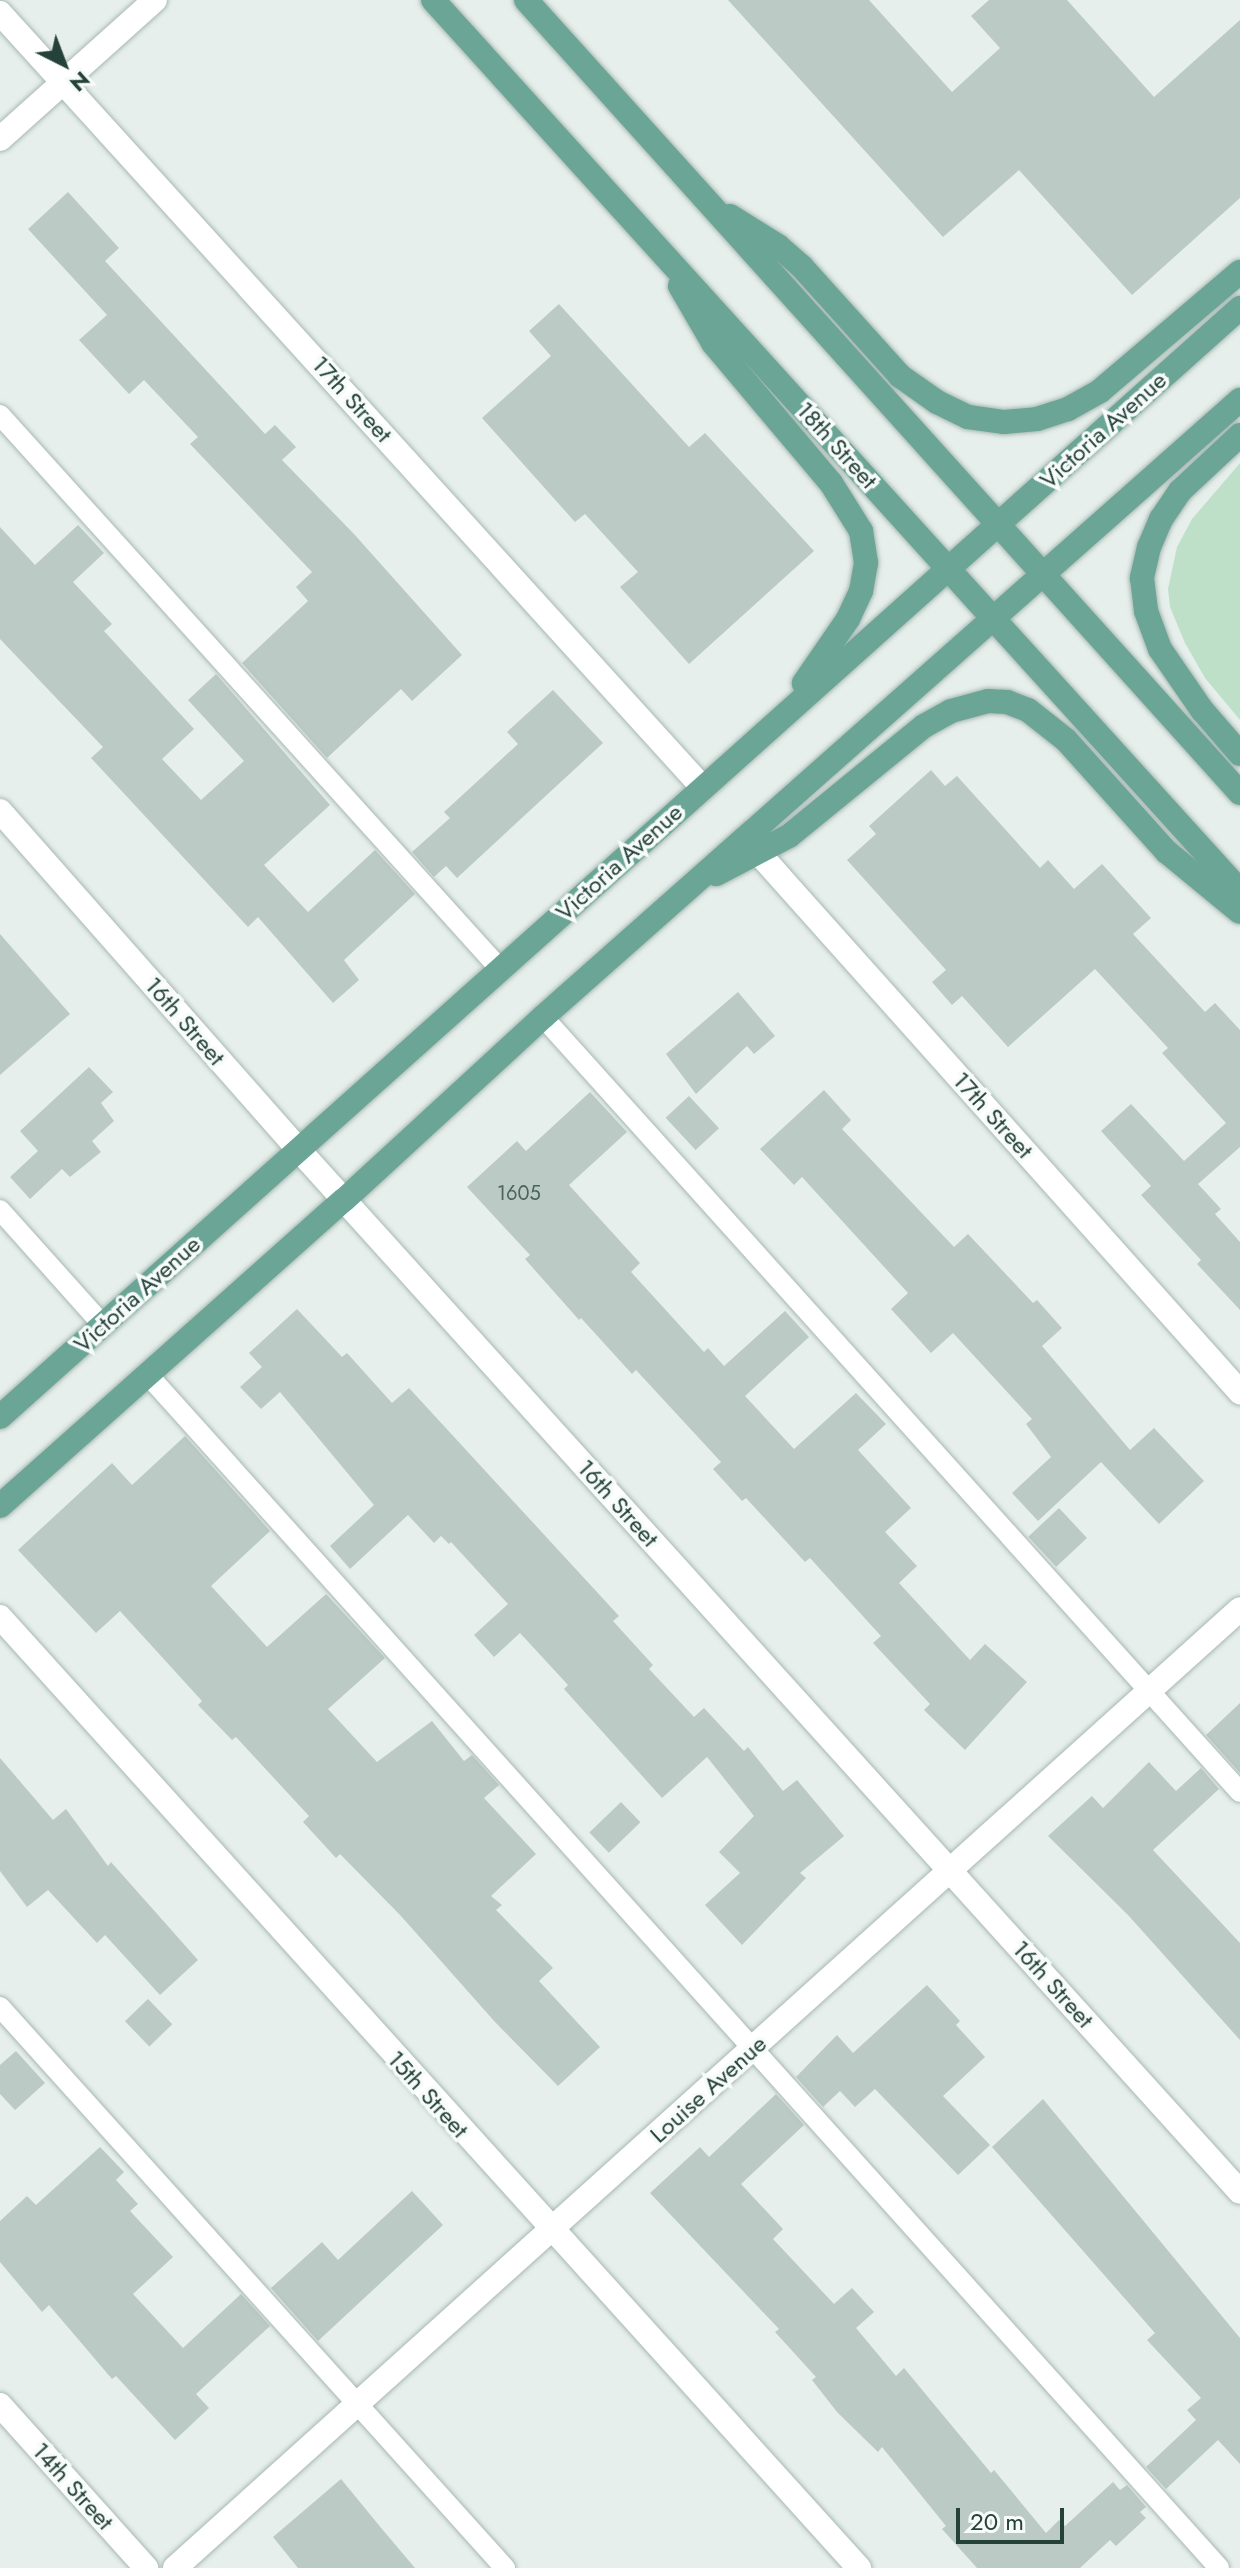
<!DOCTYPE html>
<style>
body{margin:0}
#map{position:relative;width:1240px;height:2568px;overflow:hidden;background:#e6efeb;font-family:Jost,sans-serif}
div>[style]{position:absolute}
.green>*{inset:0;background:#bfe0c8}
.building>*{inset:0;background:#bbcac4;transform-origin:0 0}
.roads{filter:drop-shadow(0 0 2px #a8b8b2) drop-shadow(0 0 2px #a8b8b2)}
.service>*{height:20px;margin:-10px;padding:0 10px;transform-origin:10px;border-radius:10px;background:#fff}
.minor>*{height:24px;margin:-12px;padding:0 12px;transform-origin:12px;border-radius:12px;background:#fff}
.primary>*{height:24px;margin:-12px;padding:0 12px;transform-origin:12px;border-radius:12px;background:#6aa596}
span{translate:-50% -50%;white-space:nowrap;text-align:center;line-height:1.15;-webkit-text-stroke:7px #f7fbf9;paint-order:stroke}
.number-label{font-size:20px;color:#4a645c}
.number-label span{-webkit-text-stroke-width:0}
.street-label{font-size:24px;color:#24423a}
.north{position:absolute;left:24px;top:24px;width:80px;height:80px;-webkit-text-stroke:6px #f7fbf9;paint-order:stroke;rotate:138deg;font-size:22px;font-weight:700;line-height:32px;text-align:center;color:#24423a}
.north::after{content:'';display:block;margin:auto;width:28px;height:36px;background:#24423a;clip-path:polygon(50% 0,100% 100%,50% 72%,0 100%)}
.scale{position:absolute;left:956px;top:2508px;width:108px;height:36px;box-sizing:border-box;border:4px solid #24423a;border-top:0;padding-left:10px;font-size:24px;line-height:28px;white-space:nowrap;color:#24423a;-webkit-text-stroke:6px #f7fbf9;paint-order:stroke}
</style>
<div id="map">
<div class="green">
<i style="clip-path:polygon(1240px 463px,1240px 720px,1205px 678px,1185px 643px,1170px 607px,1168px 589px,1177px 547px,1192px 519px)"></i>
</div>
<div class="building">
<i style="clip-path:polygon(728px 0,869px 0,952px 92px,1000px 48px,971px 16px,989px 0,1067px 0,1154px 97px,1240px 20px,1240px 198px,1132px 295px,1019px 170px,943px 237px)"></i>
<i style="clip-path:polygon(68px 192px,119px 248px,105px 261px,265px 434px,275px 425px,296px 447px,282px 460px,354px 534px,462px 655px,412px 701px,401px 689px,327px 758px,242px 663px,308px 601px,296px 587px,312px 572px,190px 444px,198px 437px,144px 380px,129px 394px,79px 340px,107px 315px,28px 229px)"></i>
<i style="clip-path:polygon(559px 304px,689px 447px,705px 433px,814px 551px,689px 664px,620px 587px,638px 572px,585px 514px,575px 522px,482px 418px,551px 356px,529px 331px)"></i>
<i style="clip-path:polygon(78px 525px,104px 553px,73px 582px,112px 624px,104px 631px,194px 729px,162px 759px,201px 800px,244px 761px,188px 700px,216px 674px,330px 805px,264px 865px,308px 912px,375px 850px,415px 894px,344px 960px,359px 980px,333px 1003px,258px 917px,248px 927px,91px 758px,103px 747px,0 639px,0 527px,35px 565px)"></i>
<i style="clip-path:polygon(553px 690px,603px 743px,457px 878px,446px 866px,434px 877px,412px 852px,450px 818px,444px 812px,518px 744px,507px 732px)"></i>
<i style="clip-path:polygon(931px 770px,945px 786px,957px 776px,1040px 868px,1048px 860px,1074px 889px,1102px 864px,1151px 918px,1133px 934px,1205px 1012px,1215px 1003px,1240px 1030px,1240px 1147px,1198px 1184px,1221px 1209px,1215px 1214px,1240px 1242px,1240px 1310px,1197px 1264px,1201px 1260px,1141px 1195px,1151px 1186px,1101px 1131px,1131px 1104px,1184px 1161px,1226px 1123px,1162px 1053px,1168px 1048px,1095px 969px,1008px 1047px,962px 996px,952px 1005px,932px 982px,946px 970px,847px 860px,876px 834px,869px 826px)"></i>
<i style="clip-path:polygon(0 934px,70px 1014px,0 1075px)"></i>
<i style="clip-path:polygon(738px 992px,775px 1036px,754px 1054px,747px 1046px,696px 1094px,666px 1054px)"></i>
<i style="clip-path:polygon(89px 1067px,113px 1092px,101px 1103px,114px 1121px,92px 1141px,101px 1152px,70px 1177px,62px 1169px,30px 1199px,10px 1177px,38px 1151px,20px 1131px)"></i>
<i style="clip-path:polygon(824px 1090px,851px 1120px,842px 1129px,954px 1247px,968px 1234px,1033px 1303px,1037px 1300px,1062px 1328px,1042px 1346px,1130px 1450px,1154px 1428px,1204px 1481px,1159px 1524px,1101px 1462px,1038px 1521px,1012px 1493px,1051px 1457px,1026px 1424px,1032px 1419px,953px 1333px,931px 1353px,891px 1309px,908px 1293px,802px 1177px,794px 1185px,760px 1149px)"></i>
<i style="clip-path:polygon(590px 1092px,627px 1132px,569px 1185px,640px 1263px,631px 1272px,704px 1352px,708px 1348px,724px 1366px,785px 1311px,809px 1337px,745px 1396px,794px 1449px,856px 1393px,886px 1424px,858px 1450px,911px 1508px,885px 1532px,917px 1566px,899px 1583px,970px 1660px,985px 1644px,1027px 1682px,965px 1750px,924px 1710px,930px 1704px,873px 1643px,881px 1636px,810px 1558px,805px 1562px,746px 1498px,742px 1501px,713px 1469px,721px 1462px,636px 1370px,632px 1374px,581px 1318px,579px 1320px,525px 1259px,530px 1255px,467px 1187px,517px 1141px,526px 1151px)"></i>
<i style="left:689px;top:1096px;width:44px;height:32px;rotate:47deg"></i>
<i style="clip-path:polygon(297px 1309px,342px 1357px,347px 1353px,392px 1403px,409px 1388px,619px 1616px,613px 1621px,653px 1665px,649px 1669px,694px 1717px,704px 1708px,744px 1751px,748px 1747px,783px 1791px,797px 1780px,844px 1836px,800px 1873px,806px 1878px,742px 1945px,705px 1905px,740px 1873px,719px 1852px,754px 1816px,707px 1757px,662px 1798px,564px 1689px,568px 1685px,520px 1633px,494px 1657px,474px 1635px,508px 1604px,451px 1542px,449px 1544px,441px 1536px,434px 1543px,408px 1515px,350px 1569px,330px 1546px,374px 1505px,280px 1392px,261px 1409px,240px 1387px,262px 1367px,249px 1353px)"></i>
<i style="clip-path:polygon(185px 1436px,270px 1531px,211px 1586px,267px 1647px,326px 1594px,385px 1658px,328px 1709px,377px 1762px,432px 1721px,464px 1761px,472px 1755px,499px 1785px,484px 1798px,536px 1854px,491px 1896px,502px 1905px,496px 1910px,553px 1968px,539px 1981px,600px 2047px,558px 2086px,495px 2022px,401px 1916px,340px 1854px,336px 1858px,303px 1822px,309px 1816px,236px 1737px,232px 1740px,198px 1705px,202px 1701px,120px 1611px,96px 1633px,18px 1550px,112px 1463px,132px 1485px)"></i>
<i style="left:1059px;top:1508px;width:41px;height:42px;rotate:47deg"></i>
<i style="clip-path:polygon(1240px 1703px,1240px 1773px,1206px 1735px)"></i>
<i style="clip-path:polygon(0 1758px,53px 1820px,66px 1809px,108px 1866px,111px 1862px,198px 1960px,160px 1995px,105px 1935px,97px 1943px,48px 1890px,27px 1907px,0 1871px)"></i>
<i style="clip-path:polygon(1149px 1762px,1176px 1791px,1201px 1768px,1219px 1789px,1153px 1850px,1240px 1943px,1240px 2040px,1128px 1915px,1048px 1836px,1092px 1796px,1103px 1808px)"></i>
<i style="left:621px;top:1802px;width:28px;height:44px;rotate:46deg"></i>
<i style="clip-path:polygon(927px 1985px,960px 2021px,956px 2025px,985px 2057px,943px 2096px,990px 2145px,958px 2175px,875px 2089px,855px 2107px,840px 2091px,823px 2107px,796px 2077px,837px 2035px,853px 2053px)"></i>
<i style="left:148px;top:1999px;width:35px;height:32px;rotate:46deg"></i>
<i style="clip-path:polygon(16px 2051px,45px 2083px,15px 2110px,0 2094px,0 2065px)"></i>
<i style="clip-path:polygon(776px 2094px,804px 2125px,741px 2184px,783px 2229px,773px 2239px,834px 2304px,852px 2288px,874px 2312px,856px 2328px,896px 2376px,904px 2368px,991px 2473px,994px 2470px,1046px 2533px,1059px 2520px,1065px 2526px,1113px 2482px,1120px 2490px,1127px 2485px,1146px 2507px,1140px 2512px,1146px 2518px,1116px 2546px,1110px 2540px,1080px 2568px,977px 2568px,942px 2529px,946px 2526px,882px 2447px,878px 2452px,837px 2412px,812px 2380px,816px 2377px,775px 2332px,779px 2329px,650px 2193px,700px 2147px,709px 2157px)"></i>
<i style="clip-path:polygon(1043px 2099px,1240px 2338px,1240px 2464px,1218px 2440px,1166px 2489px,1146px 2467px,1196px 2420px,1187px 2410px,1201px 2398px,1147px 2340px,1155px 2333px,992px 2147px)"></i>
<i style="clip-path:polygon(100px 2147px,124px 2172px,116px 2180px,138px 2204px,130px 2211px,173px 2257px,133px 2294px,183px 2348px,241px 2294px,270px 2326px,196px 2394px,209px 2408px,175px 2440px,116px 2376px,112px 2379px,49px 2305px,42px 2312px,0 2262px,0 2221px,27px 2196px,36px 2205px)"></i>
<i style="clip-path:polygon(412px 2191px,443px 2225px,318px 2341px,271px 2288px,322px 2242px,338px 2260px)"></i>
<i style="clip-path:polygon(341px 2479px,382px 2529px,415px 2568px,298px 2568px,273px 2537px)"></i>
</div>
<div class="roads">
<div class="service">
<i style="left:0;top:415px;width:746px;rotate:47.93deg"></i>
<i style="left:543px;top:1017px;width:1042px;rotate:48.03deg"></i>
<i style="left:0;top:1210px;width:154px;rotate:48.2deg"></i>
<i style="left:148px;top:1375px;width:1603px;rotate:48.08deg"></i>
<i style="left:0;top:2007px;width:755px;rotate:48.01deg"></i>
</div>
<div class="minor">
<i style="left:0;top:13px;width:1045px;rotate:47.79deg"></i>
<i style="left:0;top:139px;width:208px;rotate:-41.9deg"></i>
<i style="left:0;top:811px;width:451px;rotate:48.6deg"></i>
<i style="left:298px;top:1149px;width:1405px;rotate:47.91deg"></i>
<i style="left:746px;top:839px;width:742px;rotate:48.23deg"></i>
<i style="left:0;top:1617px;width:1282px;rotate:47.91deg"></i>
<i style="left:0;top:2405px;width:219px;rotate:48.1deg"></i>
<i style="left:175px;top:2568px;width:1433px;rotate:-42deg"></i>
</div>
<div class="primary">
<i style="left:433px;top:0;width:1202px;rotate:47.83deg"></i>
<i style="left:526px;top:0;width:1067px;rotate:48deg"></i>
<i style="left:730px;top:216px;width:57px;rotate:32deg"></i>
<i style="left:778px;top:246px;width:32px;rotate:41deg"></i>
<i style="left:802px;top:267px;width:147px;rotate:48deg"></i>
<i style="left:900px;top:376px;width:45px;rotate:35.1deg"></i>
<i style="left:937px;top:402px;width:34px;rotate:26deg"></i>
<i style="left:968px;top:417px;width:36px;rotate:8deg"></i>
<i style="left:1004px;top:422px;width:33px;rotate:-5deg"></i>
<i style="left:1037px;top:419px;width:33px;rotate:-18deg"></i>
<i style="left:1068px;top:409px;width:37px;rotate:-29deg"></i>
<i style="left:1100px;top:391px;width:184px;rotate:-40.4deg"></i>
<i style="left:680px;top:286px;width:66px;rotate:59.9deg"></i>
<i style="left:713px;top:343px;width:183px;rotate:49.9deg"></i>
<i style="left:831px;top:483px;width:57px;rotate:58deg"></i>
<i style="left:861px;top:531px;width:32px;rotate:81deg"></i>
<i style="left:866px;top:563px;width:28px;rotate:100deg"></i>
<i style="left:861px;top:591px;width:31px;rotate:115deg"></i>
<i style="left:848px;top:619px;width:78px;rotate:124.5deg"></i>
<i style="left:1240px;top:435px;width:82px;rotate:137deg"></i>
<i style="left:1180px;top:491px;width:34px;rotate:124deg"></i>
<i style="left:1161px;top:519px;width:30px;rotate:113deg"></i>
<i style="left:1149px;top:547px;width:32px;rotate:103deg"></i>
<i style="left:1142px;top:578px;width:33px;rotate:83deg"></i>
<i style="left:1146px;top:611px;width:40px;rotate:69.8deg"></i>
<i style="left:1160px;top:649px;width:74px;rotate:55.5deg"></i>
<i style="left:1202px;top:710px;width:58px;rotate:49.2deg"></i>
<i style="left:716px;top:874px;width:82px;rotate:-27.5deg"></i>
<i style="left:789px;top:836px;width:174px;rotate:-39.2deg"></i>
<i style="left:924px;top:726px;width:31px;rotate:-29deg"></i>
<i style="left:951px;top:711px;width:38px;rotate:-15deg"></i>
<i style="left:988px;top:701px;width:19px;rotate:3deg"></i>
<i style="left:1007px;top:702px;width:22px;rotate:21deg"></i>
<i style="left:1028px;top:710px;width:48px;rotate:38.3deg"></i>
<i style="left:1066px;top:740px;width:151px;rotate:48deg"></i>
<i style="left:1167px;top:852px;width:94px;rotate:39.4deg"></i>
<i style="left:0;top:1417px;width:1664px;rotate:-41.81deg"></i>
<i style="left:0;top:1506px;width:460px;rotate:-41.7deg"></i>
<i style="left:344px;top:1200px;width:270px;rotate:-42.6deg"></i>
<i style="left:543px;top:1017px;width:931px;rotate:-41.52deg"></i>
</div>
</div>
<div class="number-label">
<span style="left:519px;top:1193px">1605</span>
</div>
<div class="street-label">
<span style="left:352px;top:399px;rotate:48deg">17th Street</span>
<span style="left:1103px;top:430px;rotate:-42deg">Victoria Avenue</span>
<span style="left:837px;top:445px;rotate:48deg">18th Street</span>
<span style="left:619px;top:862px;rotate:-42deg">Victoria Avenue</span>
<span style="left:185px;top:1021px;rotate:49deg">16th Street</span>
<span style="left:993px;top:1115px;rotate:48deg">17th Street</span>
<span style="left:137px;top:1294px;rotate:-42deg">Victoria Avenue</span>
<span style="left:618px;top:1503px;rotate:48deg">16th Street</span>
<span style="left:1053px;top:1984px;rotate:48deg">16th Street</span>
<span style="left:708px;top:2089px;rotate:-42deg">Louise Avenue</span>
<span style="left:428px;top:2094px;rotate:48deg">15th Street</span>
<span style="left:73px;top:2486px;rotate:48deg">14th Street</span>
</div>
<div class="north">N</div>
<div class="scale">20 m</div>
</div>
